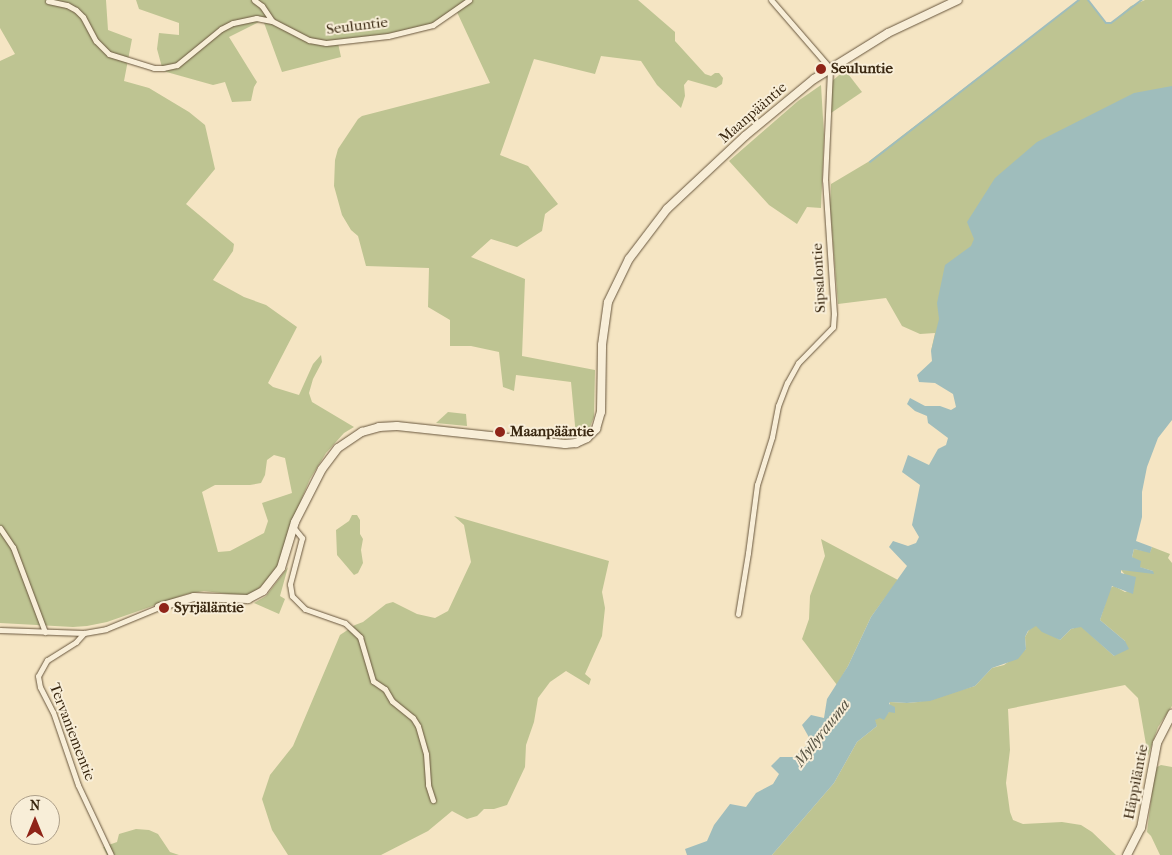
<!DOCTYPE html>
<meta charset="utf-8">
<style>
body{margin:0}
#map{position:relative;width:1172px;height:855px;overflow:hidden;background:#f5e5c3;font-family:"IM FELL French Canon",serif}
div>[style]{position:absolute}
.green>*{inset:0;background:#bec492}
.water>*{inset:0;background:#9fbdbc}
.stream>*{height:2px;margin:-1px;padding:0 1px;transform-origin:1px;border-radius:1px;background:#9fbdbc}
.roads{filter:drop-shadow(0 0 1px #68563d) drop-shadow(0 0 1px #68563d)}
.street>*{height:5px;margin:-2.5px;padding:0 2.5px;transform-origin:2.5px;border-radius:2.5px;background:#f8eed8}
.secondary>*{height:8px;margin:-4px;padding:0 4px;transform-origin:4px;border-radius:4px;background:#f8eed8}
.dots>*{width:14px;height:14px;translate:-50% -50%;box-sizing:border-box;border:2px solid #f8eed8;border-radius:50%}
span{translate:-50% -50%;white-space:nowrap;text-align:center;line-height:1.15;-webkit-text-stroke:4px #f8eed8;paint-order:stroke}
.street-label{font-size:15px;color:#392710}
.poi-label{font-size:15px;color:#392710;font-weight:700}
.left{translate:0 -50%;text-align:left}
.water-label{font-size:16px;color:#585444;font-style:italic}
.north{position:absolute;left:10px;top:795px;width:50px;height:50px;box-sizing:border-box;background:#f8eed8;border:1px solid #ac9e88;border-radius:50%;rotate:0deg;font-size:14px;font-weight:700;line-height:20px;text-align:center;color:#392710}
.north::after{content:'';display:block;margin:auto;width:18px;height:22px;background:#8f2418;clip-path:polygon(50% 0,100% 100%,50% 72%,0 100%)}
</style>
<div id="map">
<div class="green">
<i style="clip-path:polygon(evenodd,0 0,106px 0,108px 30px,132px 39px,124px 81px,149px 88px,189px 112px,205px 125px,215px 169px,186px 204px,234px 244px,233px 251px,213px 280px,244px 297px,266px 305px,297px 327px,268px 383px,273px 387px,299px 395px,313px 364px,321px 355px,322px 362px,313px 379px,309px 393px,312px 402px,354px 427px,344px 433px,326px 453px,310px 479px,289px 529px,281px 560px,273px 575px,255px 592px,245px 596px,204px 591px,187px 594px,107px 622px,87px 626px,73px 627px,0 623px,0 61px,15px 54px,0 28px,0 0,274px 455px,285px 458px,292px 493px,262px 503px,268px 521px,264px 533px,230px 551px,218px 552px,202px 492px,215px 485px,250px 485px,261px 483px,265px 475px,267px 460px,274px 455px)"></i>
<i style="clip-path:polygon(136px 0,638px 0,675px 32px,675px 41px,705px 74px,711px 76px,715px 73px,719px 73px,723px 78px,722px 84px,716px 88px,688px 80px,684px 85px,685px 96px,681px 108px,657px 85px,641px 61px,601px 56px,595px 74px,534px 59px,500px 155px,528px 166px,558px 204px,545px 214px,542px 231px,517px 247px,491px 239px,471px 257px,525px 279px,522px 356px,595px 370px,594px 417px,590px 427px,582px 435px,576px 436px,571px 382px,516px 375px,514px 391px,503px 387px,499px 352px,471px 346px,450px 346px,450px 320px,428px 307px,429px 268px,366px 266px,358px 236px,351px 230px,342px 215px,334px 186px,335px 160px,338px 149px,358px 119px,362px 116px,490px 83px,456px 10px,433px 25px,338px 43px,341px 57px,282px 72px,263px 20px,229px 37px,257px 82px,254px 87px,251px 101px,232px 102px,225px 82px,213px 85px,163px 71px,157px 49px,159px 33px,179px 35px,179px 23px,139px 9px)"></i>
<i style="clip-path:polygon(1079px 0,1088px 0,1106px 23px,1111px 23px,1131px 6px,1145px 0,1172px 0,1172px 168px,931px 351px,935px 333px,920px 334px,902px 326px,886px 298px,838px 304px,830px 206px,831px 184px,868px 162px)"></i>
<i style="clip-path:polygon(845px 70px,862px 92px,831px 113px,831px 82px)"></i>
<i style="clip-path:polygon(821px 85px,824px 135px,821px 208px,807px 207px,797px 224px,769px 205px,729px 161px,798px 101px)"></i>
<i style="clip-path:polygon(448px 412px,466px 414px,467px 426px,436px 423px)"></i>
<i style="clip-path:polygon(352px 515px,357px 515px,360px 520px,360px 534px,363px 539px,361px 550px,363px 563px,358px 573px,354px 575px,337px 555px,336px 530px,349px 521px)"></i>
<i style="clip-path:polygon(454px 516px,609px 561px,602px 592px,605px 608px,602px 636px,585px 674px,591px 679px,589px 685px,566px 671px,550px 682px,538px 698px,534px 722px,526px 745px,525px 767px,507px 805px,494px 809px,484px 809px,477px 816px,467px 819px,452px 811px,428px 831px,381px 855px,288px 855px,272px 830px,262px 799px,270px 775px,293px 746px,340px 635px,355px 625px,363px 622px,386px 604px,393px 602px,417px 614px,435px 618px,448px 611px,471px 562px,464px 525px)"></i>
<i style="clip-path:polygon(821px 539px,898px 580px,871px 617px,848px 666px,837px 685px,802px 639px,809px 619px,810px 596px,825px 556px)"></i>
<i style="clip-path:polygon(1152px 547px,1170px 554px,1168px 558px,1172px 563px,1172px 706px,1158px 727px,1148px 756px,1138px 698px,1125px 685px,1008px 709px,1010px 750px,1006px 783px,1010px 812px,1013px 820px,1023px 824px,1062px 822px,1081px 825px,1092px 832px,1116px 855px,772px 855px,834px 783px,857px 742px,877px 726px,874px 720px,889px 712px,890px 702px,907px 703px,918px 702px,975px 686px,992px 668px,1004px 665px,1026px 649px,1025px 637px,1029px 630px,1036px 625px,1060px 640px,1071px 629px,1081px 626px,1114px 656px,1125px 641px,1100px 620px,1110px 588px,1114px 586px,1125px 592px,1134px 589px,1134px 585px,1121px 570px,1153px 571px,1139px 567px,1132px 557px,1134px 549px,1150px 552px)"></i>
<i style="clip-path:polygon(288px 567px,280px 596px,285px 599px,279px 614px,254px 603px,266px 596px)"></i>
<i style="clip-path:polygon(1161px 765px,1172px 767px,1172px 855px,1160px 855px,1151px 836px,1147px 832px,1155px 768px)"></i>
<i style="clip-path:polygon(136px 829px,149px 830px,158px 834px,170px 852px,179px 855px,107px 855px,103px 847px,117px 842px,119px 834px)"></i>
</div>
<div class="water">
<i style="clip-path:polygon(1172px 86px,1172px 420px,1158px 438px,1147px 467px,1142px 492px,1142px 517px,1136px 541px,1152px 547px,1150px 553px,1134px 549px,1132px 557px,1141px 561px,1140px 567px,1153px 571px,1154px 574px,1121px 570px,1121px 573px,1136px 577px,1133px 594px,1112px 586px,1100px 620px,1125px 641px,1129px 649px,1114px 656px,1081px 627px,1071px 629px,1060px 640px,1042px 632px,1036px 626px,1028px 631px,1025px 637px,1026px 649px,1018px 659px,992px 668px,975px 686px,930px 701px,907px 703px,890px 702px,889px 704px,895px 707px,895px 713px,889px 712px,884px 720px,880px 718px,875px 720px,877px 726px,857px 742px,834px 783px,772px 855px,687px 855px,685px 849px,707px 841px,714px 825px,730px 804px,746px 807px,756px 793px,773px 784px,779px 774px,771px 766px,780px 757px,795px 757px,811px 741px,802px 725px,811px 715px,824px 718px,827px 699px,848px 666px,871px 617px,907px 566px,889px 547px,893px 541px,908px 546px,916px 543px,919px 537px,912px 525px,920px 485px,902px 472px,908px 455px,929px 465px,938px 449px,946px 445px,948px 438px,928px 423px,927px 416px,915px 411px,907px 404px,910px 398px,925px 406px,940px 406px,951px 410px,956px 407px,953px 394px,935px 383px,919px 382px,917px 375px,932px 361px,931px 351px,939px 319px,937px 303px,945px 265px,971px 246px,974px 239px,967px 222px,995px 178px,1037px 142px,1134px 93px)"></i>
</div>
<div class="stream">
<i style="left:1088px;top:0;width:29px;rotate:52deg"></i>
<i style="left:1106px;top:23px;width:5px"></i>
<i style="left:1111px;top:23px;width:39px;rotate:-37deg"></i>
<i style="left:870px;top:162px;width:264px;rotate:-37.8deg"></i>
</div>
<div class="roads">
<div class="street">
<i style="left:254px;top:0;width:10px;rotate:37deg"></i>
<i style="left:262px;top:6px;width:18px;rotate:56deg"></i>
<i style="left:272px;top:21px;width:42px;rotate:27.2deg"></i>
<i style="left:309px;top:40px;width:17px;rotate:10deg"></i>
<i style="left:326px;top:43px;width:62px;rotate:-6.4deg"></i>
<i style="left:388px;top:36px;width:46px;rotate:-13.7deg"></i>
<i style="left:433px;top:25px;width:44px;rotate:-34.8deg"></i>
<i style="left:48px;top:1px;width:19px;rotate:12deg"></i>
<i style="left:67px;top:5px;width:10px;rotate:29deg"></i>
<i style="left:76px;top:10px;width:10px;rotate:45deg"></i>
<i style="left:83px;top:17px;width:27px;rotate:62deg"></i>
<i style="left:96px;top:41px;width:18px;rotate:45deg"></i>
<i style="left:109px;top:54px;width:47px;rotate:17.3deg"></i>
<i style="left:154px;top:68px;width:9px"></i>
<i style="left:163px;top:68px;width:14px;rotate:-12deg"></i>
<i style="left:177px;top:65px;width:57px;rotate:-39.3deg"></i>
<i style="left:221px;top:29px;width:13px;rotate:-27deg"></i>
<i style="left:233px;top:23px;width:24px;rotate:-12deg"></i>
<i style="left:256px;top:18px;width:16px;rotate:11deg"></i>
<i style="left:0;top:528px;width:23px;rotate:56deg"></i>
<i style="left:13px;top:547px;width:91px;rotate:69.4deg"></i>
<i style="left:294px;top:528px;width:13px;rotate:51deg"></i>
<i style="left:302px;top:538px;width:48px;rotate:104.6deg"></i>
<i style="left:290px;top:584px;width:12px;rotate:81deg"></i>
<i style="left:292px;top:596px;width:18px;rotate:45deg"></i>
<i style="left:305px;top:609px;width:42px;rotate:19.3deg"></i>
<i style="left:345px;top:623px;width:21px;rotate:43deg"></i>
<i style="left:360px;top:637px;width:46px;rotate:73.5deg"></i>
<i style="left:373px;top:681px;width:14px;rotate:34deg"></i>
<i style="left:385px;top:689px;width:14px;rotate:60deg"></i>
<i style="left:392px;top:701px;width:27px;rotate:39deg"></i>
<i style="left:413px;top:718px;width:9px;rotate:58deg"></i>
<i style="left:418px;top:726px;width:29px;rotate:74deg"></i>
<i style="left:426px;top:754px;width:31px;rotate:86deg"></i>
<i style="left:428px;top:785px;width:16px;rotate:72deg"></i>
<i style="left:738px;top:614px;width:62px;rotate:-80.7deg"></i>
<i style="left:748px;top:553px;width:69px;rotate:-82.5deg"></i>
<i style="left:757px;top:485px;width:50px;rotate:-72.6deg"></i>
<i style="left:772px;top:437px;width:32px;rotate:-79deg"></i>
<i style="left:778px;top:406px;width:25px;rotate:-69deg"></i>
<i style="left:787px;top:383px;width:23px;rotate:-61deg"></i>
<i style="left:798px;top:363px;width:50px;rotate:-45.8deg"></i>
<i style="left:833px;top:327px;width:13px;rotate:-86deg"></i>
<i style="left:834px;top:314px;width:134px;rotate:-93.8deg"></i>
<i style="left:825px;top:180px;width:112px;rotate:-87.4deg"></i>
<i style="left:830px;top:68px;width:90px;rotate:-130.9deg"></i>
<i style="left:0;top:630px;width:84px;rotate:2deg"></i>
<i style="left:84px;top:633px;width:22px;rotate:-10deg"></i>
<i style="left:106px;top:629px;width:57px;rotate:-22.5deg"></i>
<i style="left:84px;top:633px;width:12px;rotate:132deg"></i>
<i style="left:76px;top:642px;width:34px;rotate:148deg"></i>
<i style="left:47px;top:660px;width:18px;rotate:119deg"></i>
<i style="left:38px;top:676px;width:11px;rotate:80deg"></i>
<i style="left:40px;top:687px;width:28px;rotate:63deg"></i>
<i style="left:53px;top:712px;width:77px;rotate:71.1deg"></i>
<i style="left:78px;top:785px;width:77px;rotate:64.8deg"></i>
</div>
<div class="secondary">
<i style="left:159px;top:607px;width:36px;rotate:-16deg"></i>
<i style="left:194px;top:597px;width:54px;rotate:2.1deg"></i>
<i style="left:248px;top:599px;width:17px;rotate:-28deg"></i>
<i style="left:263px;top:591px;width:29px;rotate:-52deg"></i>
<i style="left:281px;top:568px;width:48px;rotate:-73.1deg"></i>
<i style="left:295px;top:522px;width:59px;rotate:-63deg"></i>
<i style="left:322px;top:469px;width:26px;rotate:-53deg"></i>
<i style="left:338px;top:448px;width:29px;rotate:-34deg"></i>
<i style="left:362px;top:432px;width:18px;rotate:-16deg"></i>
<i style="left:379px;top:427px;width:18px;rotate:-3deg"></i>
<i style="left:397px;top:426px;width:169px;rotate:6.1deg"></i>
<i style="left:565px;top:444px;width:11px;rotate:-5deg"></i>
<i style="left:576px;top:443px;width:12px;rotate:-24deg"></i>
<i style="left:587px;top:438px;width:13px;rotate:-45deg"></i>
<i style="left:596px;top:429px;width:18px;rotate:-74deg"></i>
<i style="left:601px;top:412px;width:67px;rotate:-89.1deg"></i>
<i style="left:602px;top:345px;width:43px;rotate:-82.1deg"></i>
<i style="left:608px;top:302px;width:48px;rotate:-64deg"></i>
<i style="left:629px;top:259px;width:63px;rotate:-52.8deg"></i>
<i style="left:667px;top:209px;width:107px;rotate:-43.1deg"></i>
<i style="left:745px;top:136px;width:89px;rotate:-39.6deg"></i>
<i style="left:814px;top:79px;width:87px;rotate:-31.9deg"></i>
<i style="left:888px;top:33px;width:77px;rotate:-25.2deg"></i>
<i style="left:1127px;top:855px;width:30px;rotate:-63deg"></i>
<i style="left:1141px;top:828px;width:86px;rotate:-79.3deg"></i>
<i style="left:1157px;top:743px;width:33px;rotate:-63deg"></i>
</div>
</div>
<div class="dots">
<i style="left:821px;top:69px;background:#8f2418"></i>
<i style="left:500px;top:432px;background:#8f2418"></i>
<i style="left:164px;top:608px;background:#8f2418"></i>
</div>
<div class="street-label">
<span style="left:357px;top:26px;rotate:-7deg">Seuluntie</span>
<span style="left:753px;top:113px;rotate:-41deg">Maanpääntie</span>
<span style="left:819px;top:278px;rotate:-93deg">Sipsalontie</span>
<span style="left:72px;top:732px;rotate:69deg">Tervaniementie</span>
<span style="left:1136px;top:782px;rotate:-79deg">Häppiläntie</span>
</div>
<div class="poi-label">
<span class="left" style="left:831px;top:69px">Seuluntie</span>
<span class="left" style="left:510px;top:432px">Maanpääntie</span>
<span class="left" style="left:174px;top:608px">Syrjäläntie</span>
</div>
<div class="water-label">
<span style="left:822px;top:733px;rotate:-52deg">Myllyrauma</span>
</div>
<div class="north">N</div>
</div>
